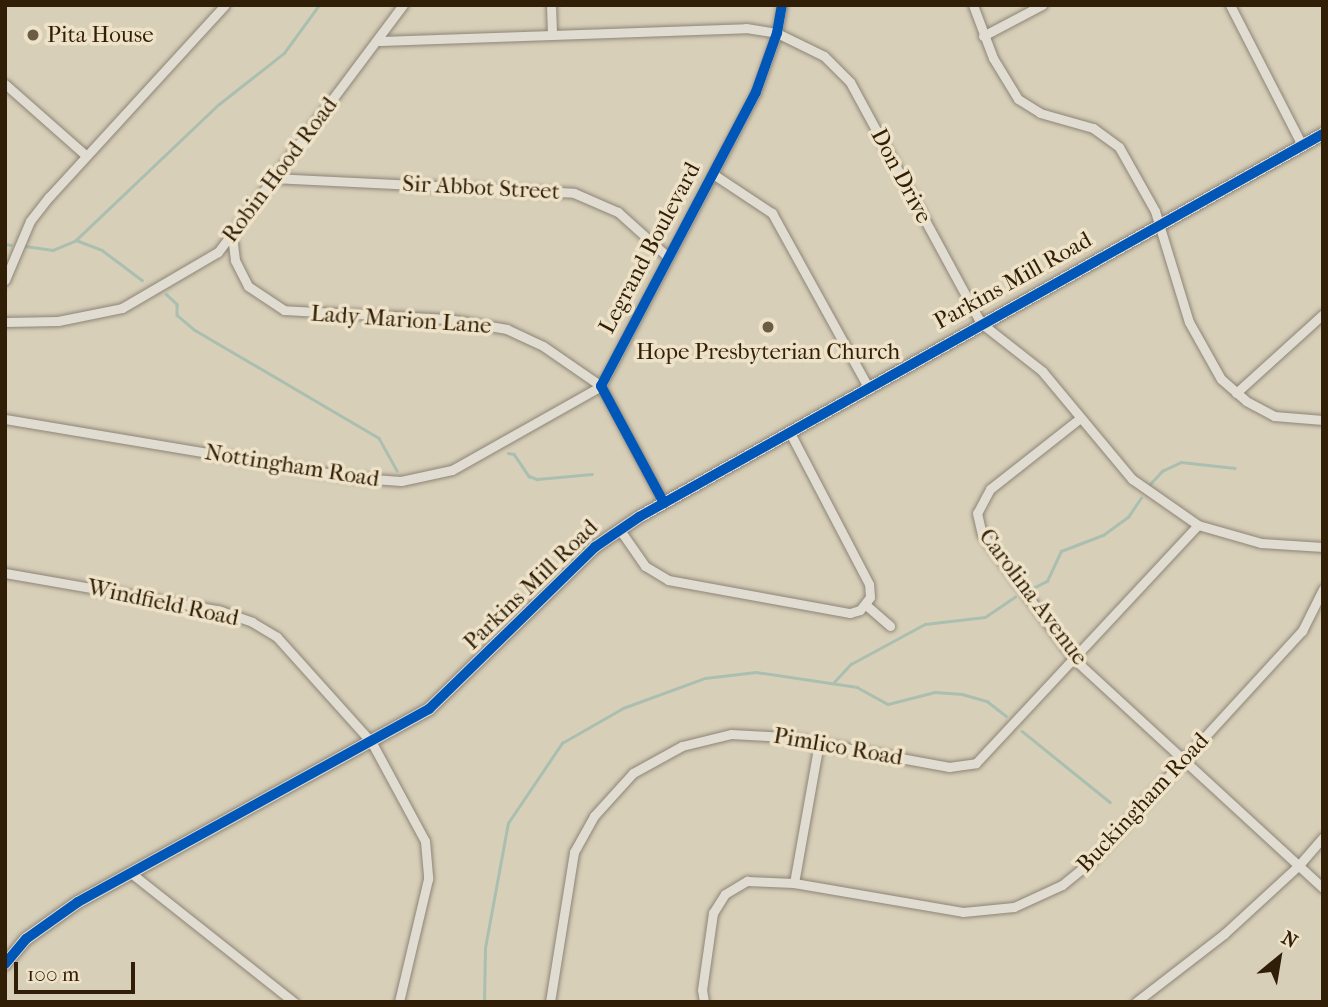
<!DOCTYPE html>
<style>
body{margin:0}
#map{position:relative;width:1328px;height:1007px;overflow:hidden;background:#d8cfb9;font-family:"IM FELL French Canon",serif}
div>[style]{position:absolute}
.stream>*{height:2.5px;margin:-1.25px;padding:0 1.25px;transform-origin:1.25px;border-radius:1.25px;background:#aabfb0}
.roads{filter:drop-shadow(0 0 2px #8d8576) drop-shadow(0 0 2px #8d8576)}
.street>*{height:9px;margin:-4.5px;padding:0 4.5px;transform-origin:4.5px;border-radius:4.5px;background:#e0dcd1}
.secondary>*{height:12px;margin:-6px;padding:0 6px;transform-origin:6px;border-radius:6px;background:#e0dcd1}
.cycleway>*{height:10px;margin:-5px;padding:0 5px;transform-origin:5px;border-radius:5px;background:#0057b8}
.dots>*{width:19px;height:19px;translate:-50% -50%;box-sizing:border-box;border:4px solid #eee3c9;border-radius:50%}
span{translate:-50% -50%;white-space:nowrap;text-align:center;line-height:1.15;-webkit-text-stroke:7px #eee3c9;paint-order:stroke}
.poi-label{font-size:23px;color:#311e07}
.left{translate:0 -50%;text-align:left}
.street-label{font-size:23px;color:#311e07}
.frame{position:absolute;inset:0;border:7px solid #311e07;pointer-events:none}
.north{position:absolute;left:1244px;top:923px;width:70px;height:70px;-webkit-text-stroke:5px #eee3c9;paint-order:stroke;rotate:30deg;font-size:19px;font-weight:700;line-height:28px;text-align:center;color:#311e07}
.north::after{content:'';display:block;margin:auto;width:24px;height:32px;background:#311e07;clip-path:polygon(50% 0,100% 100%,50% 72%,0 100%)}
.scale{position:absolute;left:14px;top:962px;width:121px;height:32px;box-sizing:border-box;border:4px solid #311e07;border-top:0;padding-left:9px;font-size:21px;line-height:24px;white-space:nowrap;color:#311e07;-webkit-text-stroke:5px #eee3c9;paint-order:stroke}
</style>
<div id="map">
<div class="stream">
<i style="left:76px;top:240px;width:28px;rotate:21deg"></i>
<i style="left:102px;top:250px;width:50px;rotate:36.9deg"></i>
<i style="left:5px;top:244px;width:6px;rotate:9deg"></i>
<i style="left:25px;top:246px;width:28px;rotate:8deg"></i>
<i style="left:53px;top:250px;width:25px;rotate:-23deg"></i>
<i style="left:76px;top:240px;width:197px;rotate:-43.6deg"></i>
<i style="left:219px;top:104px;width:83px;rotate:-38.1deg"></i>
<i style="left:284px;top:53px;width:59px;rotate:-53.9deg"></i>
<i style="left:166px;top:294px;width:15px;rotate:42deg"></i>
<i style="left:177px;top:304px;width:11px;rotate:90deg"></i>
<i style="left:177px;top:315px;width:23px;rotate:40deg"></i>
<i style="left:195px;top:330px;width:213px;rotate:30.4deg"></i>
<i style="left:379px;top:438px;width:37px;rotate:61deg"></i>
<i style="left:508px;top:453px;width:6px;rotate:9deg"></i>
<i style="left:514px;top:454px;width:27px;rotate:56deg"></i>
<i style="left:529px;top:476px;width:9px;rotate:21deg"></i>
<i style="left:537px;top:479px;width:55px;rotate:-5.2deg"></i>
<i style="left:1150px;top:484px;width:18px;rotate:-47deg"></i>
<i style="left:1162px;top:471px;width:21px;rotate:-25deg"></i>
<i style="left:1181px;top:462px;width:54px;rotate:6.3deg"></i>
<i style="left:1031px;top:589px;width:18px;rotate:-27deg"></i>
<i style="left:1047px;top:581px;width:33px;rotate:-65deg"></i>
<i style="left:1061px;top:551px;width:45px;rotate:-20.9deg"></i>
<i style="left:1103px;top:535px;width:31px;rotate:-36deg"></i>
<i style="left:1128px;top:517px;width:23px;rotate:-56deg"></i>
<i style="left:834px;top:682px;width:25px;rotate:-47deg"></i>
<i style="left:851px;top:664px;width:84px;rotate:-28.4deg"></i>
<i style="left:925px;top:624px;width:60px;rotate:-6.7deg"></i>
<i style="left:985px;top:617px;width:36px;rotate:-34deg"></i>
<i style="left:1022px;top:731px;width:113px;rotate:38.9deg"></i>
<i style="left:484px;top:1002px;width:54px;rotate:-88.9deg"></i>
<i style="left:485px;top:948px;width:127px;rotate:-79.6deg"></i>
<i style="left:508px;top:823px;width:97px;rotate:-56deg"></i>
<i style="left:562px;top:743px;width:70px;rotate:-29.8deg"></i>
<i style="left:623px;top:708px;width:87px;rotate:-20.1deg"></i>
<i style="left:705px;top:678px;width:51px;rotate:-6.7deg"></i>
<i style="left:756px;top:672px;width:102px;rotate:8.4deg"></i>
<i style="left:857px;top:687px;width:35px;rotate:29deg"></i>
<i style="left:888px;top:704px;width:49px;rotate:-14.3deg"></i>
<i style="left:935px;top:692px;width:27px;rotate:4deg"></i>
<i style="left:962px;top:694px;width:26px;rotate:16deg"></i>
<i style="left:987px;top:701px;width:24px;rotate:38deg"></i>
</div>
<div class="roads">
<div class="street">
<i style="left:551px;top:5px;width:29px;rotate:88deg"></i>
<i style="left:973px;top:5px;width:57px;rotate:69.3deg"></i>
<i style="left:993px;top:58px;width:48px;rotate:58.6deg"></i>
<i style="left:1018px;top:99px;width:26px;rotate:32deg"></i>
<i style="left:1040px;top:113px;width:55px;rotate:15.8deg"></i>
<i style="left:1093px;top:128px;width:32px;rotate:36deg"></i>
<i style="left:1119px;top:147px;width:73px;rotate:60.6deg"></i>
<i style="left:1155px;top:211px;width:116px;rotate:73deg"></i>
<i style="left:1189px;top:322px;width:65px;rotate:60.7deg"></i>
<i style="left:1221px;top:379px;width:33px;rotate:41deg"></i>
<i style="left:1246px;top:401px;width:32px;rotate:28deg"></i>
<i style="left:1274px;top:416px;width:49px;rotate:4.7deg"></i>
<i style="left:1230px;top:5px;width:157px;rotate:62.8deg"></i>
<i style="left:983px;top:36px;width:67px;rotate:-27.7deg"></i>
<i style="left:380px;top:41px;width:366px;rotate:-2deg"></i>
<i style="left:746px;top:28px;width:31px;rotate:9deg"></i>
<i style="left:777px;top:33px;width:52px;rotate:26.1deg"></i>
<i style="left:824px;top:56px;width:37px;rotate:45deg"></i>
<i style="left:850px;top:82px;width:274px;rotate:61.5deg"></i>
<i style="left:981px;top:323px;width:78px;rotate:38.2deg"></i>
<i style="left:1042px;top:371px;width:141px;rotate:50.2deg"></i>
<i style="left:1132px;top:479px;width:80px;rotate:34.9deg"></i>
<i style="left:1198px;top:525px;width:66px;rotate:15.9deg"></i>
<i style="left:1261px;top:543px;width:62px;rotate:3.7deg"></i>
<i style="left:5px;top:84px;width:106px;rotate:41.5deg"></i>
<i style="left:713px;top:174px;width:71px;rotate:33.5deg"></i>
<i style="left:772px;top:213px;width:196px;rotate:61.1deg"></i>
<i style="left:272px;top:178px;width:302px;rotate:2.8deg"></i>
<i style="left:574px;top:193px;width:48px;rotate:23.4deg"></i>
<i style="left:618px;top:212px;width:67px;rotate:42deg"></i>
<i style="left:5px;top:280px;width:64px;rotate:-67deg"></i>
<i style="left:30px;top:221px;width:31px;rotate:-52deg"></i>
<i style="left:49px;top:197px;width:260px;rotate:-47.5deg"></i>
<i style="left:5px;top:322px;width:53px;rotate:-1.1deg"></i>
<i style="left:58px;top:321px;width:65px;rotate:-11.5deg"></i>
<i style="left:122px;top:308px;width:111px;rotate:-30.3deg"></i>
<i style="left:218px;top:252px;width:309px;rotate:-53.2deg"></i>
<i style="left:1236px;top:393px;width:118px;rotate:-42.2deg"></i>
<i style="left:5px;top:419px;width:358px;rotate:9.5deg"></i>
<i style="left:358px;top:478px;width:43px;rotate:4deg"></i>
<i style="left:401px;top:481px;width:52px;rotate:-12.2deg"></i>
<i style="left:452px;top:470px;width:171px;rotate:-29.4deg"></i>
<i style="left:601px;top:386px;width:70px;rotate:-145.4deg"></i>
<i style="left:543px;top:346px;width:40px;rotate:-155deg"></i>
<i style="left:507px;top:329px;width:60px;rotate:-170.4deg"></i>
<i style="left:448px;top:319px;width:164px;rotate:-176.9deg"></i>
<i style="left:284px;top:310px;width:43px;rotate:-146.3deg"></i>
<i style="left:248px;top:286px;width:29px;rotate:-117deg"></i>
<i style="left:235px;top:260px;width:26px;rotate:-97deg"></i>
<i style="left:1079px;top:419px;width:113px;rotate:141.8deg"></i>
<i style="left:990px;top:489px;width:27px;rotate:118deg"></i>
<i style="left:977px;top:513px;width:22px;rotate:77deg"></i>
<i style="left:982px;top:534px;width:155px;rotate:53.6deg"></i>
<i style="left:1074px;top:659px;width:338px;rotate:42.6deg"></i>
<i style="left:664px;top:503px;width:133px;rotate:-118.3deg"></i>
<i style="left:601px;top:386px;width:332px;rotate:-62.2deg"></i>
<i style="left:756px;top:92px;width:63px;rotate:-70.4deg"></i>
<i style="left:777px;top:33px;width:28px;rotate:-80deg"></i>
<i style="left:620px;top:530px;width:44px;rotate:55.2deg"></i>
<i style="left:645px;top:566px;width:27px;rotate:31deg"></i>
<i style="left:668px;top:580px;width:185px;rotate:10.3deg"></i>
<i style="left:850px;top:613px;width:10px;rotate:-17deg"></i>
<i style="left:860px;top:610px;width:16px;rotate:-52deg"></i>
<i style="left:870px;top:597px;width:13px;rotate:-94deg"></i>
<i style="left:869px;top:584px;width:173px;rotate:-117.6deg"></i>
<i style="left:5px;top:573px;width:216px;rotate:9.9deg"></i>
<i style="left:218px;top:610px;width:36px;rotate:19deg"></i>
<i style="left:252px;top:622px;width:29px;rotate:31deg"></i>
<i style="left:277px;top:637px;width:142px;rotate:48.1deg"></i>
<i style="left:372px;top:743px;width:111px;rotate:61.6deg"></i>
<i style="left:425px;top:841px;width:38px;rotate:85deg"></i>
<i style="left:428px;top:879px;width:126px;rotate:103.3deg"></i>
<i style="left:866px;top:605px;width:32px;rotate:41deg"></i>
<i style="left:131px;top:873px;width:208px;rotate:38.4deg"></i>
<i style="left:794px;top:883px;width:142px;rotate:-79.9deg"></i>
<i style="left:550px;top:1002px;width:152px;rotate:-80.9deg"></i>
<i style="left:574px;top:852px;width:41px;rotate:-60.9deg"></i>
<i style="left:594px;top:816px;width:58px;rotate:-47.8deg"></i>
<i style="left:633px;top:773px;width:56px;rotate:-28.9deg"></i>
<i style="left:682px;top:746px;width:50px;rotate:-13.8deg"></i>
<i style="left:731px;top:734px;width:55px;rotate:3.1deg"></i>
<i style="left:786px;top:737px;width:166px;rotate:10.4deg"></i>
<i style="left:949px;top:767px;width:27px;rotate:-8deg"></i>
<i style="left:976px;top:763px;width:325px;rotate:-47deg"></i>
<i style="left:704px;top:1002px;width:12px;rotate:-99deg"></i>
<i style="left:702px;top:990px;width:78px;rotate:-81.9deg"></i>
<i style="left:713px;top:913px;width:22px;rotate:-58deg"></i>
<i style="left:725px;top:894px;width:26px;rotate:-31deg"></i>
<i style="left:747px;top:881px;width:47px;rotate:2.4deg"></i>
<i style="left:794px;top:883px;width:171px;rotate:9.7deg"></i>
<i style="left:963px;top:912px;width:51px;rotate:-5.6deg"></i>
<i style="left:1014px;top:907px;width:53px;rotate:-24.6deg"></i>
<i style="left:1062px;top:885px;width:36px;rotate:-39deg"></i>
<i style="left:1090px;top:862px;width:314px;rotate:-47.5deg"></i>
<i style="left:1302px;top:631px;width:47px;rotate:-63.4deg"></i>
<i style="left:1136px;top:1002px;width:111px;rotate:-37.7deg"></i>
<i style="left:1224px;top:934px;width:102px;rotate:-42.6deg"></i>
<i style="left:1299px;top:865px;width:37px;rotate:-49deg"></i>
</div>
<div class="secondary">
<i style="left:5px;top:964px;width:33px;rotate:-50deg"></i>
<i style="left:26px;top:939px;width:64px;rotate:-35.4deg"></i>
<i style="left:78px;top:902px;width:401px;rotate:-28.8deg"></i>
<i style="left:429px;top:709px;width:232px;rotate:-44.3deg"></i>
<i style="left:595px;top:547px;width:53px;rotate:-34.3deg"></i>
<i style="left:639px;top:517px;width:784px;rotate:-29.25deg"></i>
</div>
</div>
<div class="cycleway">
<i style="left:664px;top:503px;width:133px;rotate:-118.3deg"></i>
<i style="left:601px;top:386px;width:332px;rotate:-62.2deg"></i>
<i style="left:756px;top:92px;width:63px;rotate:-70.4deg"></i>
<i style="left:777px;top:33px;width:28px;rotate:-80deg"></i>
<i style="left:5px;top:964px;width:33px;rotate:-50deg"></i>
<i style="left:26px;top:939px;width:64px;rotate:-35.4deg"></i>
<i style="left:78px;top:902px;width:401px;rotate:-28.8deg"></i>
<i style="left:429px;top:709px;width:232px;rotate:-44.3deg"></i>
<i style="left:595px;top:547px;width:53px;rotate:-34.3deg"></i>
<i style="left:639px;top:517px;width:784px;rotate:-29.25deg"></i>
</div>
<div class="dots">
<i style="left:33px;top:35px;background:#6b5c45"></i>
<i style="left:768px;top:327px;background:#6b5c45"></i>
</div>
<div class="poi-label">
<span class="left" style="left:47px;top:35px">Pita House</span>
<span style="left:768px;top:352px">Hope Presbyterian Church</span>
</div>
<div class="street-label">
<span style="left:280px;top:170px;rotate:-53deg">Robin Hood Road</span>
<span style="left:901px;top:176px;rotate:62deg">Don Drive</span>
<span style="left:481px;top:188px;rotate:3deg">Sir Abbot Street</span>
<span style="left:650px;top:248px;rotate:-62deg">Legrand Boulevard</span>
<span style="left:1013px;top:281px;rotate:-29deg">Parkins Mill Road</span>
<span style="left:401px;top:320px;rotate:4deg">Lady Marion Lane</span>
<span style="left:292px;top:466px;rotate:9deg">Nottingham Road</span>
<span style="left:531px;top:585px;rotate:-44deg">Parkins Mill Road</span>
<span style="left:1033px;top:597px;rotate:53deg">Carolina Avenue</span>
<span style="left:163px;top:603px;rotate:12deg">Windfield Road</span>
<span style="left:838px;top:747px;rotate:10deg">Pimlico Road</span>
<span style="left:1143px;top:803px;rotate:-47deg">Buckingham Road</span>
</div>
<div class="frame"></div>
<div class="north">N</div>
<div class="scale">100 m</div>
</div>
